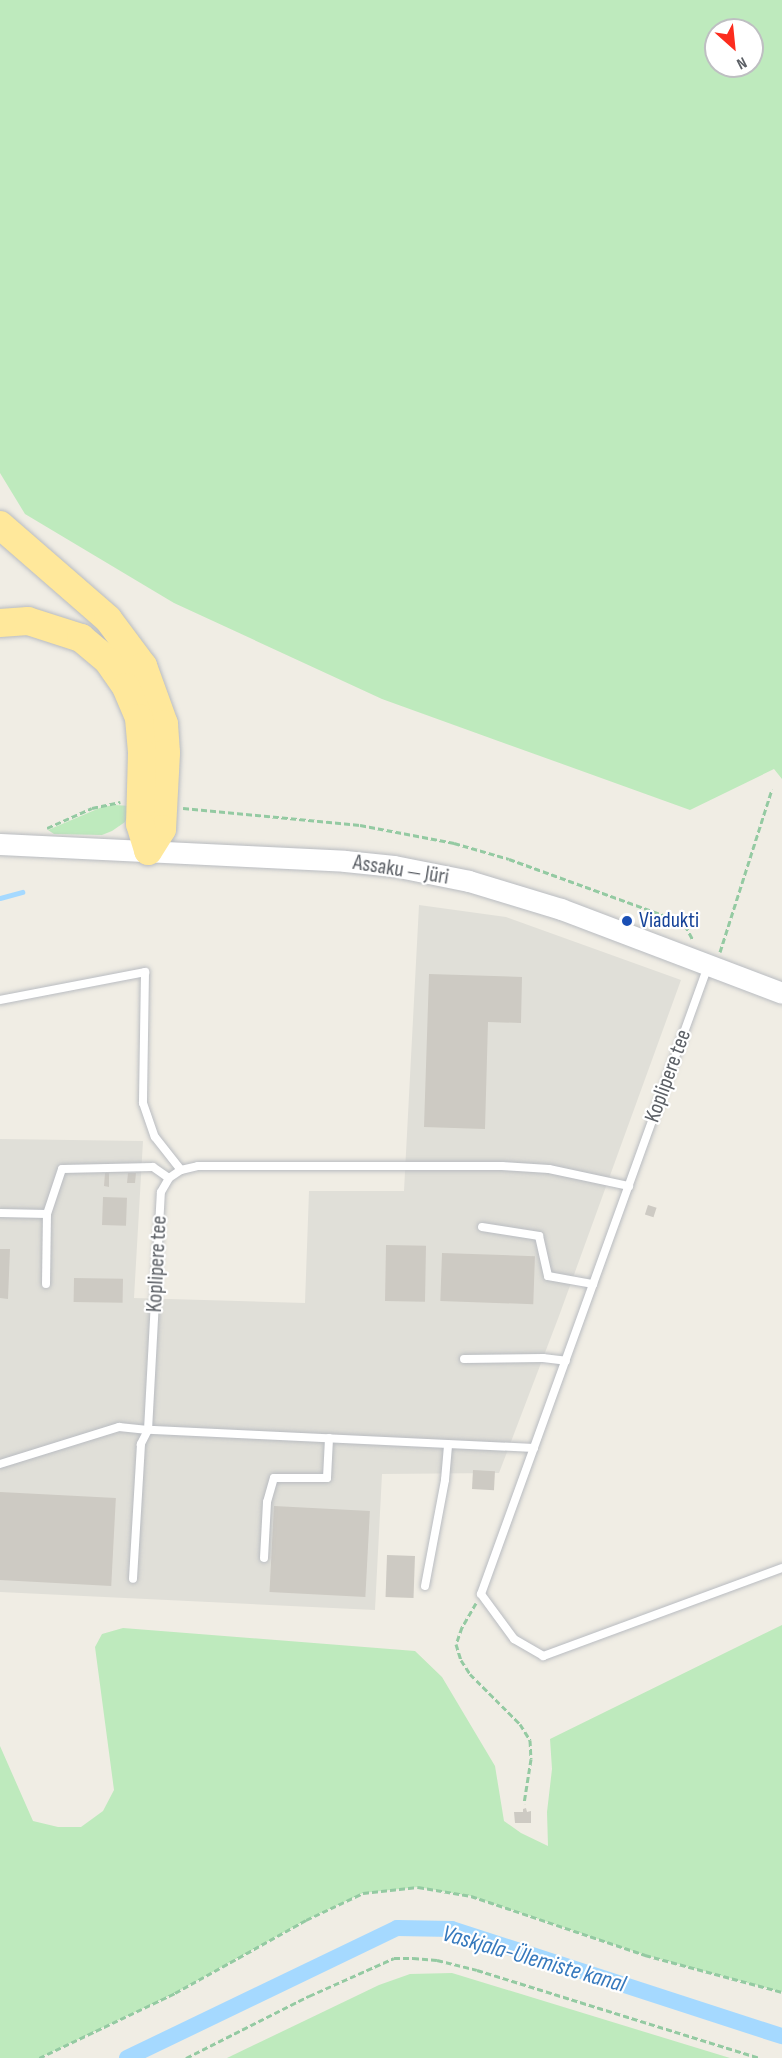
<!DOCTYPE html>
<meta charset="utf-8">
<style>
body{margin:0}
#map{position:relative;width:782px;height:2058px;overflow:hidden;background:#f0ede4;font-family:"Sofia Sans Condensed",sans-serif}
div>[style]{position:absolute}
.industrial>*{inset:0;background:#e0dfd8}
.green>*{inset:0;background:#beeabd}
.stream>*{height:4.5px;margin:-2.25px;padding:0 2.25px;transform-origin:2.25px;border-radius:2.25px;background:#a5d9ff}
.canal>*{height:16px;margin:-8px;padding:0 8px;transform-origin:8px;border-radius:8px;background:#a5d9ff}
.building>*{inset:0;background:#cdcac3;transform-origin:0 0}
.path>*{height:3px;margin-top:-1.5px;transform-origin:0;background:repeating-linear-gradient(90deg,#94caa2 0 6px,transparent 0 9px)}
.roads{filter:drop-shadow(0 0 2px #b9bcc1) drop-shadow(0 0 2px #b9bcc1)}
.service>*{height:8px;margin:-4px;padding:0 4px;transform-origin:4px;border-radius:4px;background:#fff}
.tertiary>*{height:21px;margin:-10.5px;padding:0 10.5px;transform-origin:10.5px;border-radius:10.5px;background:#fff}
.trunk>*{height:28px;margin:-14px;padding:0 14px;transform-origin:14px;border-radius:14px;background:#ffe89b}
.dots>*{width:16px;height:16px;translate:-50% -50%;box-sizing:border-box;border:3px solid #fff;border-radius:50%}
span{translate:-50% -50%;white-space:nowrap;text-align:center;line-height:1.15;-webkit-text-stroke:4.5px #fff;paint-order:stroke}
.street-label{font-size:22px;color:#5c6066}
.transit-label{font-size:22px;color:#164399}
.left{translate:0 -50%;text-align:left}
.water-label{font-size:24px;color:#3679bd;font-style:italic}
.north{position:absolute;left:704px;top:18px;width:60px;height:60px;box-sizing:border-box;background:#fff;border:2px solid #bebfc2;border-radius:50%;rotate:153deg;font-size:16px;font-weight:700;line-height:24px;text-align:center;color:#5c6066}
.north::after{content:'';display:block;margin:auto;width:21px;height:27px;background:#fc2c1e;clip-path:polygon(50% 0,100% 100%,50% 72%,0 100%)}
</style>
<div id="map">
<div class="industrial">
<i style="clip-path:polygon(419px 905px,506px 917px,681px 980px,559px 1316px,499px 1473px,382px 1474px,375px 1610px,0 1592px,0 1139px,143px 1141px,134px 1298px,305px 1303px,309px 1191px,404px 1191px)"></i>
</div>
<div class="green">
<i style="clip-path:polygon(evenodd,0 0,782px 0,782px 779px,774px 769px,690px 810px,382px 699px,174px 603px,25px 514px,0 473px,0 0,716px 30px,752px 30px,752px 66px,716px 66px,716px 30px)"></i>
<i style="clip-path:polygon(115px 805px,130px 806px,130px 812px,125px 822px,112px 831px,102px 835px,54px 834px,48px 830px,102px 807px)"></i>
<i style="clip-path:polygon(782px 1625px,782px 1992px,645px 1955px,471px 1896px,418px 1887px,363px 1893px,306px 1920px,175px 1993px,39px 2058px,0 2058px,0 1746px,33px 1821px,58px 1827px,81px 1827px,103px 1811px,114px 1790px,95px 1647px,102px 1634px,123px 1628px,415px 1651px,442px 1677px,495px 1766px,504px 1821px,521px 1833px,548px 1846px,547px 1812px,552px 1769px,550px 1739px)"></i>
<i style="clip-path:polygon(452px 1973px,730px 2058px,227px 2058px,379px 1985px,410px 1974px)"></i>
</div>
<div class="stream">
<i style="left:0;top:898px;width:23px;rotate:-15deg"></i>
</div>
<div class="canal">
<i style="left:127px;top:2058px;width:300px;rotate:-25.7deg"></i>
<i style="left:397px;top:1928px;width:55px;rotate:1deg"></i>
<i style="left:452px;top:1929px;width:347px;rotate:18deg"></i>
</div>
<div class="building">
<i style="clip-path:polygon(429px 974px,522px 977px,521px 1023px,488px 1022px,485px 1129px,424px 1127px)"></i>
<i style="clip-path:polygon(105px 1173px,109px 1173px,109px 1187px,104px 1186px)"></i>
<i style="clip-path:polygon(128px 1173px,136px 1173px,135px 1183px,127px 1183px)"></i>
<i style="left:103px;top:1197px;width:24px;height:28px;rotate:2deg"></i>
<i style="left:648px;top:1205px;width:9px;height:10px;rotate:18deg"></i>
<i style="left:386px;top:1245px;width:40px;height:56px;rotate:1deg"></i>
<i style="clip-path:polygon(0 1249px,10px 1249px,8px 1299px,0 1298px)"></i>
<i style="left:442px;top:1253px;width:93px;height:48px;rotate:2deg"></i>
<i style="left:74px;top:1278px;width:49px;height:24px;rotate:1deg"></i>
<i style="left:473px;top:1470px;width:22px;height:19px;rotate:3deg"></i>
<i style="left:0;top:1492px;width:116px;height:88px;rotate:3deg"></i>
<i style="left:274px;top:1506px;width:96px;height:86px;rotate:3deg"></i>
<i style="left:387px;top:1555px;width:28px;height:42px;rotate:2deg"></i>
<i style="clip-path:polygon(526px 1808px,527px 1812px,531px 1811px,531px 1823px,515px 1823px,514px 1812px,523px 1812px,523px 1809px)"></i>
</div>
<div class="path">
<i style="left:183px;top:808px;width:178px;rotate:5.5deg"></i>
<i style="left:360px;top:825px;width:96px;rotate:10.8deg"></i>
<i style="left:454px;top:843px;width:57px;rotate:16.2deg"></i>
<i style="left:509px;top:859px;width:176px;rotate:20deg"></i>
<i style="left:674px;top:919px;width:13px;rotate:29deg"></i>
<i style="left:685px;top:925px;width:17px;rotate:62deg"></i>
<i style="left:47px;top:828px;width:49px;rotate:-24deg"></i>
<i style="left:92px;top:808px;width:29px;rotate:-12deg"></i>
<i style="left:720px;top:952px;width:171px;rotate:-72.3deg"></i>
<i style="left:476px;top:1603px;width:28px;rotate:120deg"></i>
<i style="left:462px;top:1627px;width:18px;rotate:109deg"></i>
<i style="left:456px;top:1644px;width:17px;rotate:73deg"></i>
<i style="left:461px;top:1660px;width:17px;rotate:57deg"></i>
<i style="left:470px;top:1674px;width:71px;rotate:45deg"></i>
<i style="left:520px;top:1724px;width:19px;rotate:58deg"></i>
<i style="left:530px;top:1740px;width:19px;rotate:87deg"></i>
<i style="left:531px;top:1759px;width:45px;rotate:99deg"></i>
<i style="left:39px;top:2058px;width:151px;rotate:-25.5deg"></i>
<i style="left:175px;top:1993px;width:150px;rotate:-29.1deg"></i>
<i style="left:306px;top:1920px;width:63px;rotate:-25.3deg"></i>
<i style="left:363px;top:1893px;width:55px;rotate:-6.2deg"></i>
<i style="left:418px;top:1887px;width:54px;rotate:9.6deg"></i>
<i style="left:471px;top:1896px;width:184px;rotate:18.7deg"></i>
<i style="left:645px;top:1955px;width:142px;rotate:15.1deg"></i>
<i style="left:186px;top:2058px;width:138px;rotate:-26.8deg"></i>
<i style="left:309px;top:1996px;width:93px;rotate:-24.1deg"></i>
<i style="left:394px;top:1958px;width:19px"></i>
<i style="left:413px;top:1958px;width:24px;rotate:5deg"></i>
<i style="left:437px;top:1960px;width:41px;rotate:14deg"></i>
<i style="left:477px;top:1970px;width:296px;rotate:17.3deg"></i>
</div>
<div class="roads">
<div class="service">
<i style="left:708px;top:966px;width:668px;rotate:109.87deg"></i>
<i style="left:481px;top:1594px;width:56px;rotate:53.7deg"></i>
<i style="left:514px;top:1639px;width:34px;rotate:30deg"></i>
<i style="left:543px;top:1656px;width:255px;rotate:-20.2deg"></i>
<i style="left:0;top:1000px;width:148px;rotate:-10.9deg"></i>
<i style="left:145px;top:972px;width:131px;rotate:90.9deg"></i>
<i style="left:143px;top:1103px;width:36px;rotate:71deg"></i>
<i style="left:155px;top:1137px;width:42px;rotate:51.8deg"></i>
<i style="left:0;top:1213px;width:47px;rotate:1.2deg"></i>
<i style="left:47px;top:1214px;width:47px;rotate:-71.6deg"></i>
<i style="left:62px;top:1169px;width:91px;rotate:-1.3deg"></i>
<i style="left:153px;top:1167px;width:19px;rotate:35deg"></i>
<i style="left:482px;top:1227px;width:58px;rotate:9deg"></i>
<i style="left:539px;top:1236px;width:41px;rotate:77.3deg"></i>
<i style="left:548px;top:1276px;width:46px;rotate:10.1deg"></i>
<i style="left:46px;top:1284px;width:70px;rotate:-89.2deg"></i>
<i style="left:464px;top:1359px;width:79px;rotate:-0.7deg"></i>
<i style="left:543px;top:1358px;width:23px;rotate:7deg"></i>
<i style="left:534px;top:1448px;width:386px;rotate:-177.3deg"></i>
<i style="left:148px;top:1430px;width:238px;rotate:-86.9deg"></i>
<i style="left:161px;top:1192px;width:16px;rotate:-60deg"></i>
<i style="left:169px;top:1178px;width:14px;rotate:-34deg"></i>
<i style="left:181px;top:1170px;width:17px;rotate:-13deg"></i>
<i style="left:198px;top:1166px;width:304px"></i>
<i style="left:502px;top:1166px;width:47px;rotate:3.7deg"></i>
<i style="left:549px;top:1169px;width:82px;rotate:12deg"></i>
<i style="left:0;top:1464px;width:125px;rotate:-17.3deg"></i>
<i style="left:119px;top:1427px;width:29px;rotate:6deg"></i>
<i style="left:148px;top:1430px;width:16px;rotate:117deg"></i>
<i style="left:141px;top:1444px;width:135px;rotate:93.4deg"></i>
<i style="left:264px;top:1558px;width:56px;rotate:-86.9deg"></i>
<i style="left:267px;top:1502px;width:25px;rotate:-74deg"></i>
<i style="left:274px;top:1478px;width:53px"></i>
<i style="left:327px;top:1478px;width:40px;rotate:-87.1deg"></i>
<i style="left:425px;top:1586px;width:108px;rotate:-79.3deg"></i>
<i style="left:445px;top:1480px;width:36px;rotate:-85deg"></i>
</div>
<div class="tertiary">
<i style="left:0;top:844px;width:345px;rotate:2.8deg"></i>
<i style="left:345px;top:861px;width:49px;rotate:5.8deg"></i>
<i style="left:394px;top:866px;width:76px;rotate:11.3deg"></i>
<i style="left:469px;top:881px;width:96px;rotate:16.9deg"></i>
<i style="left:561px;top:909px;width:236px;rotate:20.8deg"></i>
</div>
<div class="trunk">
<i style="left:0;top:525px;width:143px;rotate:41deg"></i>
<i style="left:108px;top:619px;width:59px;rotate:53.3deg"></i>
<i style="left:143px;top:666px;width:62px;rotate:70.1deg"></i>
<i style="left:164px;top:724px;width:29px;rotate:86deg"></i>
<i style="left:166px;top:753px;width:76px;rotate:93deg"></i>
<i style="left:162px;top:829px;width:26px;rotate:122deg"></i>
<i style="left:0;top:623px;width:28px;rotate:-4deg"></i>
<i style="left:28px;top:621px;width:56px;rotate:17.8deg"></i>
<i style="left:81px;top:638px;width:35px;rotate:40deg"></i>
<i style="left:108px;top:661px;width:32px;rotate:55deg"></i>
<i style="left:126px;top:687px;width:34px;rotate:67deg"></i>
<i style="left:139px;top:718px;width:35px;rotate:85deg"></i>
<i style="left:142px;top:753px;width:71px;rotate:91.6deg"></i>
<i style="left:140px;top:824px;width:28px;rotate:73deg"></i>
</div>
</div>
<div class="dots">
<i style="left:627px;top:921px;background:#1a4fb4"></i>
</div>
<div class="street-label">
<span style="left:401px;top:870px;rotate:9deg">Assaku — Jüri</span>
<span style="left:668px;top:1076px;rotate:-70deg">Koplipere tee</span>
<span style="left:157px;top:1264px;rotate:-87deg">Koplipere tee</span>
</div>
<div class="transit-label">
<span class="left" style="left:639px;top:921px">Viadukti</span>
</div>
<div class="water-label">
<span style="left:534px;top:1959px;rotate:16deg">Vaskjala-Ülemiste kanal</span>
</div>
<div class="north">N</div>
</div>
